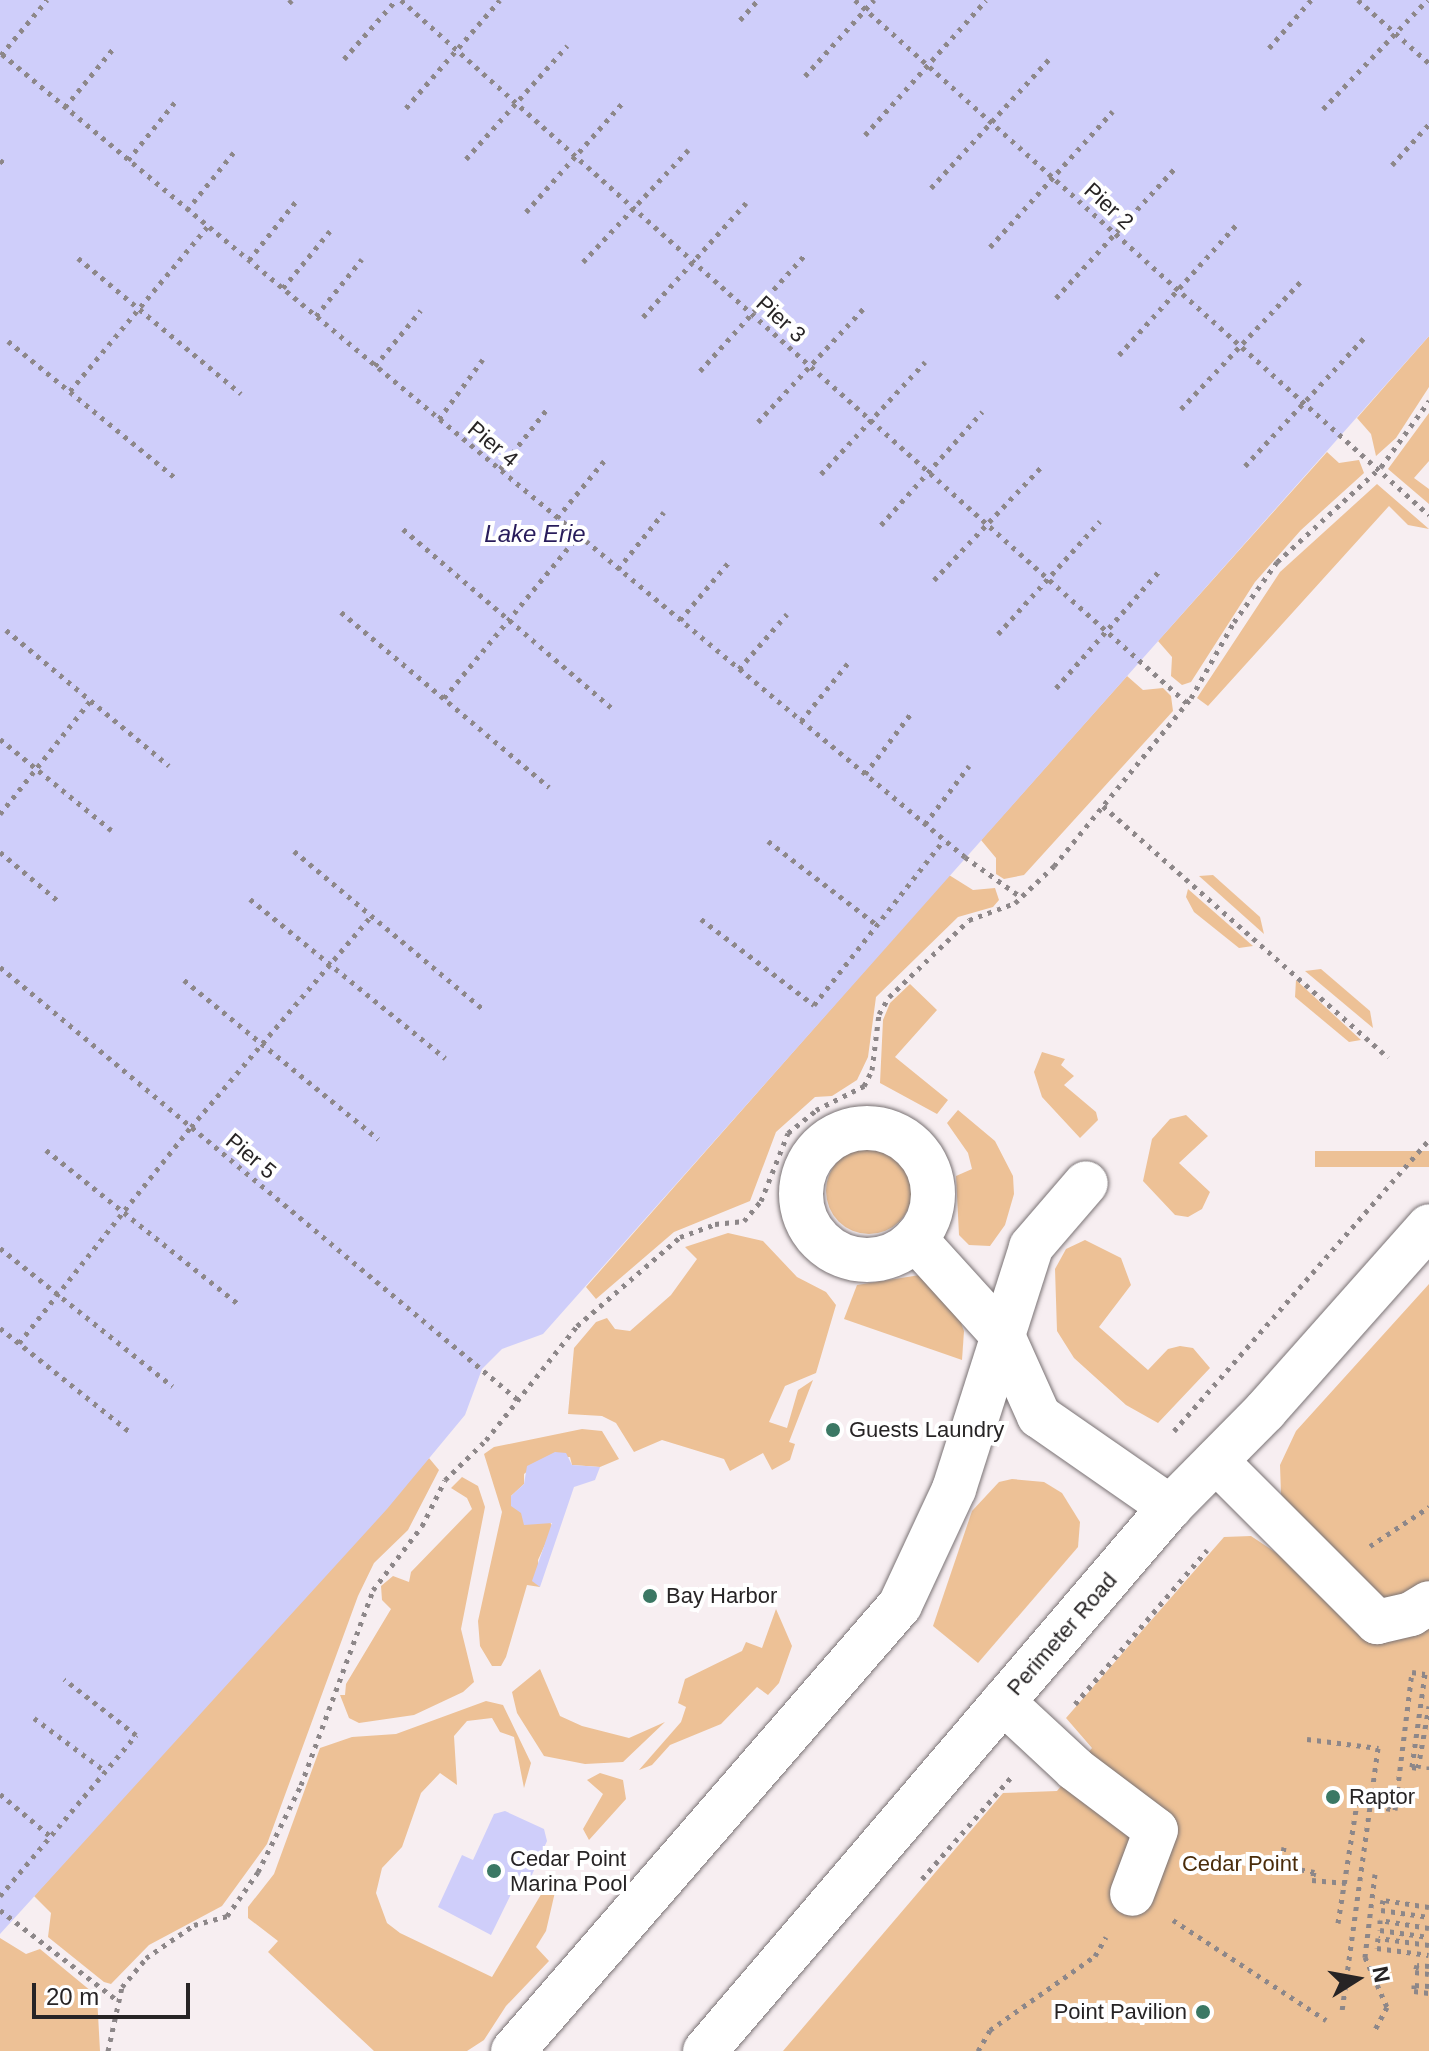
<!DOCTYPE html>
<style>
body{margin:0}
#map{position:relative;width:1429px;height:2051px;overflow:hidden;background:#f7eef1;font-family:Arial,sans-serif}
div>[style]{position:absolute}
.green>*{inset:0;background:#edc196;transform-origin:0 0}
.round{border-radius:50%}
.water>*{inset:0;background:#cfcefa}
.path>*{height:5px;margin-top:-2.5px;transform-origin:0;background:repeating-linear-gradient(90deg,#8d8789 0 4px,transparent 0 10px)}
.roads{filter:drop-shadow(0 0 2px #797274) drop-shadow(0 0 2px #797274)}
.minor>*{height:44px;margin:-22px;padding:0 22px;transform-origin:22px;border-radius:22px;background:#fff}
.minor>.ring{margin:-22px;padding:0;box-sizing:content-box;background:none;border:44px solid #fff;border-radius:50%}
.dots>*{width:22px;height:22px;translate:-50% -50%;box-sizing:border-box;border:4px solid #fff;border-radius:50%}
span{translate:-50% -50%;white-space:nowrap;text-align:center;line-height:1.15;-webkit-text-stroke:8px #fff;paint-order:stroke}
.street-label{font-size:22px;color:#272425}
.poi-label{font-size:22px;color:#272425}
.left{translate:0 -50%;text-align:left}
.right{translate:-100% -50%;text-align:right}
.park-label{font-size:22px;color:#4a2c0a}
.water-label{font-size:24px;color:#281c5b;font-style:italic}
.north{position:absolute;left:1317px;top:1939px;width:80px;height:80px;-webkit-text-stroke:6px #fff;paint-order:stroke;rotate:79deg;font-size:22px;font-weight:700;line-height:32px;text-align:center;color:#272425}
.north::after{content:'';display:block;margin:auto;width:28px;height:36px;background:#272425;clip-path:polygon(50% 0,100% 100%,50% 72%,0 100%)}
.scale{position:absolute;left:32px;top:1983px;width:158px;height:36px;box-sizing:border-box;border:4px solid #272425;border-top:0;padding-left:10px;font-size:24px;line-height:28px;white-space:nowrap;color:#272425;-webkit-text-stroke:6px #fff;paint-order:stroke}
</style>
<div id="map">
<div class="green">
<i style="clip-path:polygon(1429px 336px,1429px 387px,1396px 438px,1376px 456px,1371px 434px,1357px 418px)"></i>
<i style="clip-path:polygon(1429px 413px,1429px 461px,1414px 478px,1429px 489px,1429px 504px,1388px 469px)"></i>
<i style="clip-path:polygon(1327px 452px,1339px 463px,1359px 460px,1364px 473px,1301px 530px,1255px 582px,1191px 682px,1182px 685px,1171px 676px,1172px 657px,1158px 641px)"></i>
<i style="clip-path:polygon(1377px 484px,1429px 529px,1408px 525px,1389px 506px,1208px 706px,1197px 698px,1280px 572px)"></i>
<i style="clip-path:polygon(1127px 676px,1143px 690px,1163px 688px,1171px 696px,1173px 711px,1024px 875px,1004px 879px,996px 874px,996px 858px,981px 840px)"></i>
<i style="clip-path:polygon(949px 875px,973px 890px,995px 888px,999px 900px,993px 907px,958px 917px,876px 997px,868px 1057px,857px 1080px,832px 1096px,815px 1097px,776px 1132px,750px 1201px,674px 1232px,596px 1299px,586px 1287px)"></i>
<i style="clip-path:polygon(1213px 875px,1260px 917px,1264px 934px,1199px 876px)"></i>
<i style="clip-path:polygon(1188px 889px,1253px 946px,1239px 948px,1194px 912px,1186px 897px)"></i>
<i style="clip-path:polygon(1321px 969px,1370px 1011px,1373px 1028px,1305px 971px)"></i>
<i style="clip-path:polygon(1296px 980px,1361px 1040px,1349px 1042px,1295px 997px)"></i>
<i style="clip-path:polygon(910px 984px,937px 1010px,895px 1057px,948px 1100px,937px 1114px,880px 1083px,883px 1020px,890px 1003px)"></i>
<i style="clip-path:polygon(1042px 1052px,1065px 1059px,1061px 1065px,1074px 1076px,1064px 1085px,1096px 1112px,1098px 1120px,1080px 1138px,1042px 1097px,1034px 1072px)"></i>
<i style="clip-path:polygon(958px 1110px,995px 1141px,1013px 1176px,1014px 1194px,1005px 1225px,990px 1246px,969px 1245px,959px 1235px,956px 1176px,972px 1169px,968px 1153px,947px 1123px)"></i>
<i style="clip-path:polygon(1186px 1115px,1208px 1136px,1179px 1163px,1210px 1192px,1202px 1209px,1188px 1217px,1175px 1215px,1143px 1181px,1152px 1139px,1170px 1119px)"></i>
<i class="round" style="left:826px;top:1148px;width:86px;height:86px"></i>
<i style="left:1429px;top:1151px;width:16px;height:114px;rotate:90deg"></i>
<i style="clip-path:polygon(728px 1233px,763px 1241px,797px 1277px,826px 1292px,836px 1305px,816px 1373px,785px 1386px,769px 1422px,787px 1428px,798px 1390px,813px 1380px,789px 1442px,795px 1444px,790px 1460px,772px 1470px,763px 1453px,730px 1471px,724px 1459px,662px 1440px,634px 1452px,616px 1423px,602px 1416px,568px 1414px,574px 1348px,596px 1322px,607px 1318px,615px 1329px,630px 1331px,671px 1295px,697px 1259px,685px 1247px)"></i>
<i style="clip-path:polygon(1085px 1240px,1121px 1258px,1131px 1285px,1099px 1327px,1148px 1370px,1168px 1349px,1180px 1346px,1193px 1348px,1210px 1368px,1158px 1423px,1126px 1405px,1074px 1358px,1057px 1331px,1055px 1269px,1066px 1249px)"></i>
<i style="clip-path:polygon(920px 1275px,954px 1304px,964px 1331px,962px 1360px,844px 1319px,857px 1285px)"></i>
<i style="clip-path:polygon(1429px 1284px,1429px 2051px,783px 2051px,1003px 1793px,1057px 1791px,1092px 1748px,1066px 1718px,1224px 1537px,1251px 1536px,1281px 1556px,1304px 1528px,1281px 1494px,1280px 1465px,1296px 1431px)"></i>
<i style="clip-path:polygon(582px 1429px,602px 1431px,619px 1459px,600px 1467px,572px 1465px,570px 1457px,544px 1458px,524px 1474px,524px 1484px,511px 1496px,516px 1508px,534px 1523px,548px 1519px,553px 1527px,538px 1560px,540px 1587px,527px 1585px,506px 1657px,501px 1666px,492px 1666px,480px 1646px,478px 1621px,502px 1512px,484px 1454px,494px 1447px)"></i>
<i style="clip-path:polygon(429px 1458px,439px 1470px,408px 1530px,374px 1563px,358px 1596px,267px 1844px,222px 1906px,149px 1945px,111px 1984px,104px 1982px,48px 1937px,51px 1913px,34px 1896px)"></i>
<i style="clip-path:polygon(462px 1477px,478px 1486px,485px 1507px,461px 1629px,474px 1682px,463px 1692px,414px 1715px,359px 1723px,349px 1718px,340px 1695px,345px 1695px,346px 1684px,391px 1609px,382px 1600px,381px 1586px,393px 1576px,409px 1582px,411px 1572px,472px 1509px,467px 1498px,451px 1488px)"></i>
<i style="clip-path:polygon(1012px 1479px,1044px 1482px,1062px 1493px,1080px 1522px,1078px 1547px,978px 1663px,933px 1626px,972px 1511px,999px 1482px)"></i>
<i style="clip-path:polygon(776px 1609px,792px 1646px,779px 1683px,768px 1695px,757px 1687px,721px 1724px,670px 1745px,652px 1765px,639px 1770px,681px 1722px,686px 1707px,678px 1703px,685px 1679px,742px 1651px,746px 1642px,762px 1648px)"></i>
<i style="clip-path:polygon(540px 1669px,560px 1716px,582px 1726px,629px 1738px,665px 1722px,623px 1762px,585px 1764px,544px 1756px,517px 1713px,512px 1692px)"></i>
<i style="clip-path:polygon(486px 1701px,503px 1705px,531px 1763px,524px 1788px,514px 1737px,500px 1732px,492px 1718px,467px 1721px,454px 1736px,457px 1785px,440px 1773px,421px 1793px,402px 1847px,382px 1868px,376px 1893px,387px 1923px,400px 1933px,492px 1977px,552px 1876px,558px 1879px,546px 1931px,536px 1947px,549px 1961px,506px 2006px,484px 2040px,467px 2051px,374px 2051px,268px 1952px,278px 1941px,248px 1918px,248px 1907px,274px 1874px,320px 1748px,352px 1737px,396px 1734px)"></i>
<i style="clip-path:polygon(600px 1773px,623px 1780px,626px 1799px,589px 1840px,583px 1829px,603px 1794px,587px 1780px)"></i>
<i style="clip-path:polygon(0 1938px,26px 1954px,40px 1949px,97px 1996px,100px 2051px,0 2051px)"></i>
</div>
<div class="water">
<i style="clip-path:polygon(0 0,1429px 0,1429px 336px,543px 1334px,502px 1349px,482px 1369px,465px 1415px,387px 1509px,0 1934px)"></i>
<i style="clip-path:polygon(555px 1452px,566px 1453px,572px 1465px,600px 1467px,595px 1480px,574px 1487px,540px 1587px,532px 1581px,552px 1523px,524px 1525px,521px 1513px,511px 1506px,511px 1496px,524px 1484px,527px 1466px)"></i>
<i style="clip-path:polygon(505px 1811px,544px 1829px,547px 1841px,527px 1886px,517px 1882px,491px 1935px,438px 1907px,462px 1855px,473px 1860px,494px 1814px)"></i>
</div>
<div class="path">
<i style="left:401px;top:0;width:1055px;rotate:41.81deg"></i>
<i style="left:855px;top:0;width:771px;rotate:41.9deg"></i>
<i style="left:1358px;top:0;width:95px;rotate:41.6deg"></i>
<i style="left:289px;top:3px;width:4px;rotate:-45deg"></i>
<i style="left:740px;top:20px;width:27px;rotate:-48deg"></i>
<i style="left:1269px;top:48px;width:64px;rotate:-48.8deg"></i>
<i style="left:2px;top:54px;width:1254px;rotate:39.82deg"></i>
<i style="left:965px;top:857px;width:69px;rotate:35.5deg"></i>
<i style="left:1px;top:55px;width:72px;rotate:-50.1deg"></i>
<i style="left:344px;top:59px;width:79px;rotate:-48.6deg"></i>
<i style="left:805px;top:76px;width:103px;rotate:-47.8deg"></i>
<i style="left:65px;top:107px;width:75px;rotate:-50.4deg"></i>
<i style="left:406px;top:108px;width:143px;rotate:-49deg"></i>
<i style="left:1323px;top:109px;width:151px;rotate:-46.3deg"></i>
<i style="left:865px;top:135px;width:181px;rotate:-48.1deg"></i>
<i style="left:466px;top:159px;width:152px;rotate:-48.2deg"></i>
<i style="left:0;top:160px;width:8px;rotate:40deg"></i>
<i style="left:128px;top:160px;width:75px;rotate:-51deg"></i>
<i style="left:1392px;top:165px;width:55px;rotate:-47.9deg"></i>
<i style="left:931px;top:188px;width:178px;rotate:-47.5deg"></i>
<i style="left:187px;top:210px;width:75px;rotate:-51deg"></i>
<i style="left:526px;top:212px;width:149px;rotate:-48.5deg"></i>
<i style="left:990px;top:247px;width:183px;rotate:-47.9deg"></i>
<i style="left:78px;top:258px;width:212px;rotate:39.8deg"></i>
<i style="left:249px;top:260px;width:77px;rotate:-51.3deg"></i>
<i style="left:583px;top:262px;width:154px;rotate:-46.8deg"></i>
<i style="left:283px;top:288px;width:74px;rotate:-50.5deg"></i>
<i style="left:1056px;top:298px;width:178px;rotate:-47.5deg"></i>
<i style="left:316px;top:316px;width:73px;rotate:-51.1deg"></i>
<i style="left:643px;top:317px;width:154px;rotate:-47.9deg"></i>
<i style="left:8px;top:341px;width:215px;rotate:39.3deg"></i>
<i style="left:1119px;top:355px;width:178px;rotate:-48deg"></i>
<i style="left:375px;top:366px;width:72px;rotate:-50.6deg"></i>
<i style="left:700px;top:371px;width:155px;rotate:-47.9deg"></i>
<i style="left:70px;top:391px;width:215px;rotate:-50.1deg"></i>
<i style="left:1181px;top:409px;width:178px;rotate:-46.8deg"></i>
<i style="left:439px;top:419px;width:74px;rotate:-53.7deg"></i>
<i style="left:758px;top:422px;width:157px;rotate:-47.1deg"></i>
<i style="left:1245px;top:466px;width:175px;rotate:-47.1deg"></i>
<i style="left:500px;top:469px;width:76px;rotate:-51.9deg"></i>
<i style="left:821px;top:474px;width:153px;rotate:-47.1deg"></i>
<i style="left:557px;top:518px;width:74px;rotate:-50.5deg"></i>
<i style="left:881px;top:525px;width:152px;rotate:-48.2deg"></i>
<i style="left:403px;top:529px;width:274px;rotate:40.6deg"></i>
<i style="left:618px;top:569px;width:73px;rotate:-51.1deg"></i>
<i style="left:934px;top:580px;width:157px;rotate:-46.5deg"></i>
<i style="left:341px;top:612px;width:272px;rotate:40.1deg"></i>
<i style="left:680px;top:620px;width:75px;rotate:-49.9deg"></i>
<i style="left:6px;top:630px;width:212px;rotate:39.8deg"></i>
<i style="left:998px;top:634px;width:152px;rotate:-47.9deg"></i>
<i style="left:739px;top:669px;width:73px;rotate:-48.9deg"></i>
<i style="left:1056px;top:688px;width:157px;rotate:-48.6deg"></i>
<i style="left:444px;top:698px;width:210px;rotate:-50.4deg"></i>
<i style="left:801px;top:721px;width:75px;rotate:-51deg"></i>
<i style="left:0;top:739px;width:144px;rotate:39.3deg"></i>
<i style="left:865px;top:774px;width:78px;rotate:-52.8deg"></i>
<i style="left:1103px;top:806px;width:380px;rotate:41.4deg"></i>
<i style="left:0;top:814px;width:146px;rotate:-51.4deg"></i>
<i style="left:925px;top:824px;width:73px;rotate:-52.8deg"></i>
<i style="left:768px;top:841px;width:138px;rotate:37.6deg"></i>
<i style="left:294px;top:851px;width:248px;rotate:39.9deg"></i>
<i style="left:0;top:852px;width:75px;rotate:40.1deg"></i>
<i style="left:250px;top:899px;width:252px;rotate:39.2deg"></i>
<i style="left:701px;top:919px;width:142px;rotate:37.3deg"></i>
<i style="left:814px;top:1005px;width:210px;rotate:-51.8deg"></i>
<i style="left:0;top:967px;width:674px;rotate:39.88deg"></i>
<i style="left:184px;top:980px;width:251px;rotate:39.3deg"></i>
<i style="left:46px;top:1150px;width:246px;rotate:38.7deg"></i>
<i style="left:0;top:1248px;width:221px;rotate:38.7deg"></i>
<i style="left:0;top:1328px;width:168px;rotate:38.7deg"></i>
<i style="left:19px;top:1343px;width:276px;rotate:-51.5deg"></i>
<i style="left:191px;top:1127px;width:277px;rotate:-49.5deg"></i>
<i style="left:1174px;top:1431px;width:387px;rotate:-48.8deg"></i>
<i style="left:1370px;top:1546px;width:71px;rotate:-33.5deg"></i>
<i style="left:1075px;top:1704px;width:203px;rotate:-49.4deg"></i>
<i style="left:34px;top:1718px;width:89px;rotate:36.7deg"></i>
<i style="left:1307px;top:1739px;width:72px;rotate:7.2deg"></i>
<i style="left:1378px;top:1748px;width:264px;rotate:97.8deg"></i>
<i style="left:1429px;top:1766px;width:4px;rotate:90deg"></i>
<i style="left:0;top:1794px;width:65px;rotate:40deg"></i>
<i style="left:1284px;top:1847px;width:19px;rotate:99deg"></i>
<i style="left:1281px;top:1866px;width:34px;rotate:10deg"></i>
<i style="left:1314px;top:1872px;width:8px;rotate:104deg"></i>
<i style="left:1312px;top:1880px;width:34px;rotate:5deg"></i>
<i style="left:1375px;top:1874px;width:84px;rotate:96.9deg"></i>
<i style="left:1365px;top:1957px;width:55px;rotate:66.3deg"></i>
<i style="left:1387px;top:2007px;width:26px;rotate:118deg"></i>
<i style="left:922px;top:1879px;width:138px;rotate:-48.8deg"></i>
<i style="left:0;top:1896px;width:211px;rotate:-49.8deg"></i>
<i style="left:136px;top:1735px;width:91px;rotate:-142.1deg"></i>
<i style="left:1429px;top:1907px;width:47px;rotate:-171.3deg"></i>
<i style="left:1383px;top:1900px;width:10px;rotate:101deg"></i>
<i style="left:1381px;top:1910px;width:49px;rotate:8.3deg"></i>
<i style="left:0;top:1910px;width:148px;rotate:37.6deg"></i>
<i style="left:1173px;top:1920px;width:183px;rotate:33.2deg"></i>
<i style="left:1338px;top:1923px;width:121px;rotate:-81deg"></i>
<i style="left:1357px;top:1803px;width:39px;rotate:10deg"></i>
<i style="left:1395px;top:1810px;width:139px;rotate:-83deg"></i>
<i style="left:1412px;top:1672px;width:13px;rotate:9deg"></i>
<i style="left:1425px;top:1674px;width:94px;rotate:98deg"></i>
<i style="left:1412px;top:1767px;width:6px;rotate:9deg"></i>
<i style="left:1418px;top:1768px;width:63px;rotate:-79.9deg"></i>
<i style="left:1429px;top:1928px;width:50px;rotate:-170.7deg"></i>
<i style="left:1380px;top:1920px;width:10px;rotate:90deg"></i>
<i style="left:1380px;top:1930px;width:49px;rotate:8.1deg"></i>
<i style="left:1429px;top:1945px;width:51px;rotate:-172.2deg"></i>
<i style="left:1378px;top:1938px;width:10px;rotate:96deg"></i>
<i style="left:1377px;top:1948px;width:52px;rotate:7.7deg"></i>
<i style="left:1429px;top:1966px;width:12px;rotate:-175deg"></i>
<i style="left:1417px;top:1965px;width:7px;rotate:106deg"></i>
<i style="left:1415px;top:1972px;width:14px;rotate:8deg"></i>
<i style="left:1429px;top:1986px;width:15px;rotate:-176deg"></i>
<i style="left:1414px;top:1985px;width:6px;rotate:90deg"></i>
<i style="left:1414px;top:1991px;width:15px;rotate:8deg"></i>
<i style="left:108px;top:2051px;width:66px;rotate:-77.7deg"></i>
<i style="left:122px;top:1987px;width:38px;rotate:-50deg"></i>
<i style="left:146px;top:1958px;width:58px;rotate:-34.5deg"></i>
<i style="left:194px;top:1925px;width:34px;rotate:-15deg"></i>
<i style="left:227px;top:1916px;width:54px;rotate:-54.8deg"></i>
<i style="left:258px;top:1872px;width:97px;rotate:-63.7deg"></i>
<i style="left:301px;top:1785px;width:208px;rotate:-69.7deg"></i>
<i style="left:373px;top:1590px;width:81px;rotate:-52.6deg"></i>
<i style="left:422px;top:1526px;width:51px;rotate:-63.4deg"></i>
<i style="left:445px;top:1480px;width:57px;rotate:-44.3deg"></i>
<i style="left:486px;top:1440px;width:146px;rotate:-51.4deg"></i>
<i style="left:577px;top:1326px;width:136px;rotate:-40.8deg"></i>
<i style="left:680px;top:1237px;width:37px;rotate:-20deg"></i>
<i style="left:715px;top:1224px;width:29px;rotate:-6deg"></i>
<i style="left:744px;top:1221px;width:26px;rotate:-50deg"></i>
<i style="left:761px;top:1201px;width:73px;rotate:-68.3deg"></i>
<i style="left:788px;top:1133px;width:36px;rotate:-39deg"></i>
<i style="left:816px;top:1110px;width:54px;rotate:-26.6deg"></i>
<i style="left:864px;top:1086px;width:18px;rotate:-63deg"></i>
<i style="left:872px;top:1070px;width:56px;rotate:-82.9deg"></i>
<i style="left:879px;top:1014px;width:20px;rotate:-60deg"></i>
<i style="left:889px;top:997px;width:111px;rotate:-43.9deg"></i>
<i style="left:969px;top:920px;width:49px;rotate:-20.3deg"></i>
<i style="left:1015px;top:903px;width:54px;rotate:-43.5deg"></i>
<i style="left:1054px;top:866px;width:217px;rotate:-50.8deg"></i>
<i style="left:1191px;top:698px;width:87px;rotate:-60.5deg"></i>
<i style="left:1234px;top:622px;width:74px;rotate:-54.4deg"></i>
<i style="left:1277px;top:562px;width:141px;rotate:-42.4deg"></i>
<i style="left:1381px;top:467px;width:82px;rotate:-54deg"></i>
<i style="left:978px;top:2051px;width:24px;rotate:-60deg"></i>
<i style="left:990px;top:2030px;width:128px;rotate:-35.2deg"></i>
<i style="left:1095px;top:1956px;width:22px;rotate:-60deg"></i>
</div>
<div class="roads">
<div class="minor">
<i class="ring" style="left:801px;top:1128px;width:88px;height:88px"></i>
<i style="left:915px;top:1239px;width:131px;rotate:47.8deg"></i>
<i style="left:1003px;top:1336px;width:88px;rotate:65.8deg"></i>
<i style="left:1039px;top:1416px;width:160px;rotate:34.8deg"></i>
<i style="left:1216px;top:1461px;width:228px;rotate:45deg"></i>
<i style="left:1377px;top:1622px;width:35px;rotate:-13deg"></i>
<i style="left:1411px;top:1614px;width:21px;rotate:-31deg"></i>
<i style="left:1003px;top:1702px;width:98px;rotate:42.9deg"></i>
<i style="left:1075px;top:1769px;width:101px;rotate:37deg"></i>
<i style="left:1156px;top:1830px;width:68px;rotate:110.6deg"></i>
<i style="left:513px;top:2051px;width:590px;rotate:-49.05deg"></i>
<i style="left:900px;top:1605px;width:128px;rotate:-65deg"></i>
<i style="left:954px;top:1489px;width:254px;rotate:-72.3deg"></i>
<i style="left:1031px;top:1247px;width:84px;rotate:-49.3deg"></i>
<i style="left:705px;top:2051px;width:716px;rotate:-49.48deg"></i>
<i style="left:1170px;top:1507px;width:135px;rotate:-45.3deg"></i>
<i style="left:1265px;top:1411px;width:247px;rotate:-48.4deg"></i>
</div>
</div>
<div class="dots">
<i style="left:833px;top:1430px;background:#3b7864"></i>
<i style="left:650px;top:1596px;background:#3b7864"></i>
<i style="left:1333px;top:1797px;background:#3b7864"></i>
<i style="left:494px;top:1871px;background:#3b7864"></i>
<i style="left:1203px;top:2012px;background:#3b7864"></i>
</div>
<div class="street-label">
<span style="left:1109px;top:206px;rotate:42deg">Pier 2</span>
<span style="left:781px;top:319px;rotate:42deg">Pier 3</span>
<span style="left:493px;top:444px;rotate:40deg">Pier 4</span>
<span style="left:251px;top:1156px;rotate:40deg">Pier 5</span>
<span style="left:1062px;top:1634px;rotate:-49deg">Perimeter Road</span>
</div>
<div class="poi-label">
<span class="left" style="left:849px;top:1430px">Guests Laundry</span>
<span class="left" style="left:666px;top:1596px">Bay Harbor</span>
<span class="left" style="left:1349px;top:1797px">Raptor</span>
<span class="left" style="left:510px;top:1871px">Cedar Point<br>Marina Pool</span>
<span class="right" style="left:1187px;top:2012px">Point Pavilion</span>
</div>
<div class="park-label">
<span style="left:1240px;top:1864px">Cedar Point</span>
</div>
<div class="water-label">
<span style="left:535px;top:534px">Lake Erie</span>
</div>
<div class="north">N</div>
<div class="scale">20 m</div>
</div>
